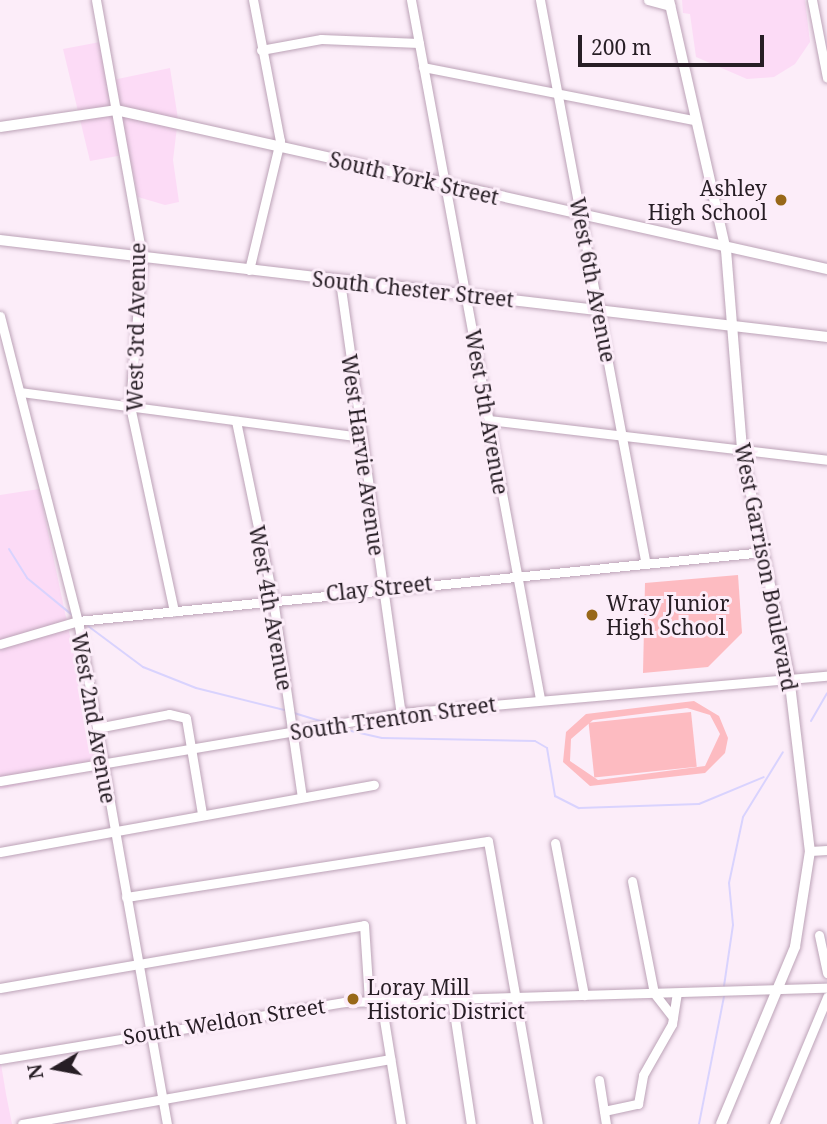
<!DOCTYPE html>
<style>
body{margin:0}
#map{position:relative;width:827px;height:1124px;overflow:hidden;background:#fcedf9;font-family:"Noto Serif",serif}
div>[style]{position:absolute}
.built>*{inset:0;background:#fcdbf6}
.green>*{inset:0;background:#fdbbc1;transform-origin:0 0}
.stream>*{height:2px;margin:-1px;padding:0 1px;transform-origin:1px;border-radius:1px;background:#d9d3fe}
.roads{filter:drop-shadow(0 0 2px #bca3b7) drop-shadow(0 0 2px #bca3b7)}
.minor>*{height:9px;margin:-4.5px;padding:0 4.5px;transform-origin:4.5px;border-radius:4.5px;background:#fff}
.major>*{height:10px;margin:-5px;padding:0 5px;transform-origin:5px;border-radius:5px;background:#fff}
.dots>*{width:19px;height:19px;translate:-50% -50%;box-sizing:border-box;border:4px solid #fcedf9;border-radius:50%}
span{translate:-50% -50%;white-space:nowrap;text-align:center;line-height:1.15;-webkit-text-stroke:6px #fcedf9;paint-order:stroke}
.street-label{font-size:21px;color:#271e25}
.poi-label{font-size:21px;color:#271e25}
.right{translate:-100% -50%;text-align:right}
.left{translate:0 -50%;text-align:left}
.north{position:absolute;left:21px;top:1033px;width:70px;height:70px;-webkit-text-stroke:5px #fcedf9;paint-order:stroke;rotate:260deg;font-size:19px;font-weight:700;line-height:28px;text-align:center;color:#271e25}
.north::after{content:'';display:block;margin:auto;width:24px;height:32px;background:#271e25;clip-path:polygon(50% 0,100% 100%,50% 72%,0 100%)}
.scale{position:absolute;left:578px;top:35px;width:186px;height:32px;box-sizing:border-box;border:4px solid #271e25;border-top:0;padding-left:9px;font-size:21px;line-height:24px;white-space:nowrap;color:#271e25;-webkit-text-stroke:5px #fcedf9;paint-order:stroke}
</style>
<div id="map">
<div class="built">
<i style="clip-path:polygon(682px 0,805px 0,810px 42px,795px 64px,774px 77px,747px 79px,696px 57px,690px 14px,683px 13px)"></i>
<i style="clip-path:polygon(100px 42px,108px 81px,170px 68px,178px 119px,173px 160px,179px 202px,165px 205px,138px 197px,129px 154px,90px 161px,63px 49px)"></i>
<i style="clip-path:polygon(39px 489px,98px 769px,0 789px,0 495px)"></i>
<i style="clip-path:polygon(0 1058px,6px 1094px,12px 1124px,0 1124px)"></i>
</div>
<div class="green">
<i style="clip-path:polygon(738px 575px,742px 633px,708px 667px,643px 673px,645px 583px)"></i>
<i style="clip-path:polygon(evenodd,694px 701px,719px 716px,728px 738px,725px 753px,705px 773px,590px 786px,563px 762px,566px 732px,586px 714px,694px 701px,687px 708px,710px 715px,720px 734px,705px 766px,598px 780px,570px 761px,571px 739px,593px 720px,687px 708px)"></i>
<i style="left:691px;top:712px;width:55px;height:103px;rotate:84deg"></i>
</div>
<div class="stream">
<i style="left:9px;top:549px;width:34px;rotate:58deg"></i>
<i style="left:27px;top:578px;width:57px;rotate:39.3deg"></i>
<i style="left:88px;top:626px;width:69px;rotate:36.7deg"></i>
<i style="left:143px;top:667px;width:57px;rotate:21.6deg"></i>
<i style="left:196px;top:688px;width:91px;rotate:14deg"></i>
<i style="left:294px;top:713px;width:30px;rotate:17deg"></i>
<i style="left:811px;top:721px;width:32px;rotate:-60deg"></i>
<i style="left:338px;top:728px;width:45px;rotate:12.8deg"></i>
<i style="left:382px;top:738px;width:153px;rotate:1.1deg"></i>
<i style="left:535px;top:741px;width:14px;rotate:30deg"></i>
<i style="left:547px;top:748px;width:49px;rotate:80.5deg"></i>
<i style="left:555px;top:796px;width:27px;rotate:27deg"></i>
<i style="left:579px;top:808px;width:120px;rotate:-1.9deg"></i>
<i style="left:699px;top:804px;width:70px;rotate:-22.6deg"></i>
<i style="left:724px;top:986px;width:62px;rotate:-81.6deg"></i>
<i style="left:733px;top:925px;width:42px;rotate:-95.4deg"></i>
<i style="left:729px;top:883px;width:67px;rotate:-78deg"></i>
<i style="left:743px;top:817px;width:76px;rotate:-58.4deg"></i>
<i style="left:699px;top:1124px;width:130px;rotate:-78.9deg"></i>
</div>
<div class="roads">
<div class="minor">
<i style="left:96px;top:0;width:260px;rotate:79.8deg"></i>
<i style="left:142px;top:256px;width:150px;rotate:94.6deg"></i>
<i style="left:130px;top:406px;width:210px;rotate:77.9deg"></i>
<i style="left:411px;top:0;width:711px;rotate:79.54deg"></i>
<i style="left:540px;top:0;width:570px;rotate:79.38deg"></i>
<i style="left:648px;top:0;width:23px;rotate:15deg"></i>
<i style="left:812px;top:0;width:79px;rotate:79.1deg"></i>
<i style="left:261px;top:50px;width:61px;rotate:-10.4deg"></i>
<i style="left:321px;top:39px;width:98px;rotate:2.3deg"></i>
<i style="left:423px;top:67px;width:274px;rotate:11.1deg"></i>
<i style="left:249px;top:270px;width:133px;rotate:-76.5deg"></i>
<i style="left:280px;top:141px;width:144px;rotate:-100.8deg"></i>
<i style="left:340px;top:281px;width:436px;rotate:82deg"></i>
<i style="left:0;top:316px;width:315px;rotate:75.7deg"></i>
<i style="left:78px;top:621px;width:511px;rotate:79.97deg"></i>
<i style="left:20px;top:392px;width:343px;rotate:7.5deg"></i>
<i style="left:489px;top:420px;width:340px;rotate:6.7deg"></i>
<i style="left:236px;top:421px;width:182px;rotate:78.3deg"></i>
<i style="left:273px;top:599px;width:200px;rotate:81.7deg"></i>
<i style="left:0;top:644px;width:81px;rotate:-16.4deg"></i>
<i style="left:78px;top:621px;width:688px;rotate:-5.75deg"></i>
<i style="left:97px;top:728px;width:73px;rotate:-11deg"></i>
<i style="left:169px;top:714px;width:17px;rotate:13deg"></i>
<i style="left:186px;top:718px;width:97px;rotate:80.5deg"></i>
<i style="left:0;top:781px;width:407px;rotate:-9.6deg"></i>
<i style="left:401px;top:713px;width:428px;rotate:-5deg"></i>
<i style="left:555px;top:843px;width:155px;rotate:79.2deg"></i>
<i style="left:810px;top:851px;width:17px;rotate:-3deg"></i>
<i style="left:0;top:852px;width:380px;rotate:-10.2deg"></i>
<i style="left:632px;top:881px;width:114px;rotate:78.9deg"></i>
<i style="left:654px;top:993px;width:31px;rotate:52deg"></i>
<i style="left:126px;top:897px;width:366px;rotate:-8.8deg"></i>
<i style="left:488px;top:841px;width:287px;rotate:80deg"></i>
<i style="left:819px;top:935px;width:39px;rotate:78deg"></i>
<i style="left:0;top:988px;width:369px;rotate:-9.8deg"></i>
<i style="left:364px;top:925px;width:76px;rotate:86.2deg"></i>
<i style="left:452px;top:999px;width:126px;rotate:81.4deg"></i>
<i style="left:381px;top:1001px;width:125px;rotate:80.8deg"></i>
<i style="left:0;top:1059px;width:349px;rotate:-9.4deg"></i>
<i style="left:344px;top:1002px;width:483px;rotate:-1.7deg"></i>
<i style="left:599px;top:1080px;width:45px;rotate:81deg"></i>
<i style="left:604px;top:1111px;width:35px;rotate:-12deg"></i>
<i style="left:638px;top:1104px;width:29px;rotate:-80deg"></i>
<i style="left:643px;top:1075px;width:59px;rotate:-60.4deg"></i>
<i style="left:672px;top:1024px;width:31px;rotate:-81deg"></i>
<i style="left:22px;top:1124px;width:374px;rotate:-10deg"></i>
<i style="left:774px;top:1124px;width:138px;rotate:-67.3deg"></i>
</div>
<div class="major">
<i style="left:669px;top:0;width:256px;rotate:77.2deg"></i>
<i style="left:726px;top:250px;width:202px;rotate:85.4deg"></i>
<i style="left:742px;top:451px;width:230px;rotate:78.2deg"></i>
<i style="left:789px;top:676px;width:176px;rotate:83.2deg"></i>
<i style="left:810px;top:851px;width:97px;rotate:98.9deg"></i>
<i style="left:795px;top:947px;width:192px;rotate:112.7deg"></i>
<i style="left:0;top:127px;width:117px;rotate:-8.3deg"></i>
<i style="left:116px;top:110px;width:729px;rotate:12.61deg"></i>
<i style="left:0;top:240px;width:833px;rotate:6.69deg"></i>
</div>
</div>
<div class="dots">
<i style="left:781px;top:200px;background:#986819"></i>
<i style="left:592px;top:615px;background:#986819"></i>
<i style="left:353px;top:999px;background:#986819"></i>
</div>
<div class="street-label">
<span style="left:414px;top:178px;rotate:13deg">South York Street</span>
<span style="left:593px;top:280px;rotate:79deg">West 6th Avenue</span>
<span style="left:413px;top:289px;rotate:6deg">South Chester Street</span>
<span style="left:136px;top:327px;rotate:-89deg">West 3rd Avenue</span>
<span style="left:487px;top:412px;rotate:80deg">West 5th Avenue</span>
<span style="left:363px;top:455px;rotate:82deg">West Harvie Avenue</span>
<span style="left:766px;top:567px;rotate:79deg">West Garrison Boulevard</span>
<span style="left:379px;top:588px;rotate:-6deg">Clay Street</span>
<span style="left:271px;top:608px;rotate:80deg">West 4th Avenue</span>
<span style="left:94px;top:718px;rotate:80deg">West 2nd Avenue</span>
<span style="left:393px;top:718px;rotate:-8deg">South Trenton Street</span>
<span style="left:224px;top:1021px;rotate:-9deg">South Weldon Street</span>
</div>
<div class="poi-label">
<span class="right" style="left:767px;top:200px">Ashley<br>High School</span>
<span class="left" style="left:606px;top:615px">Wray Junior<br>High School</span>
<span class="left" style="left:367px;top:999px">Loray Mill<br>Historic District</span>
</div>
<div class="north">N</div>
<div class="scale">200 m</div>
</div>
